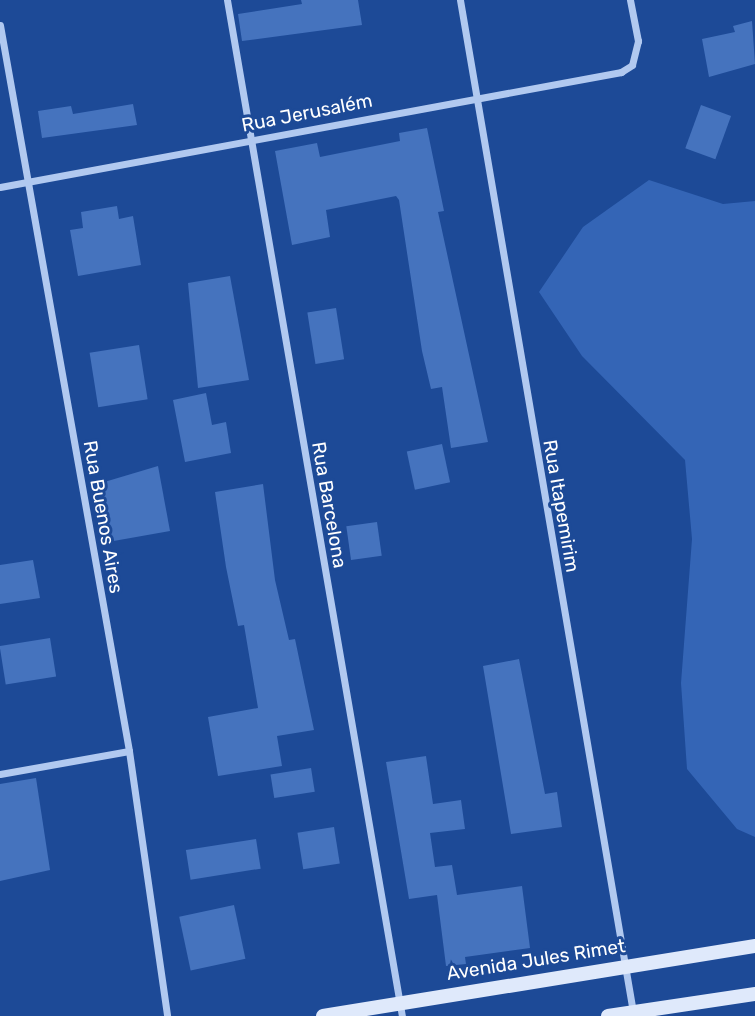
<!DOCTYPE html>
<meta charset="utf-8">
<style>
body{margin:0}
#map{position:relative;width:755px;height:1016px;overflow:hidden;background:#1d4a97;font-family:Rubik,sans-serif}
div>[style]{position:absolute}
.green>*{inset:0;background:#3465b6}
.building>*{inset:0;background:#4573be;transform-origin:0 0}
.minor>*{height:7px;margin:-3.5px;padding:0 3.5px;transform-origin:3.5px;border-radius:3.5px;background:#b1c9f0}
.secondary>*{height:14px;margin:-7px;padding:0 7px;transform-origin:7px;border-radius:7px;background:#dfe9fb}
span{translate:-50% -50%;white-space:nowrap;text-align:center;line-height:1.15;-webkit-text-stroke:6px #1d4a97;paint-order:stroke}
.street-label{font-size:19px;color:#fff}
</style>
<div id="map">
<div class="green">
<i style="clip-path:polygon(649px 180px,723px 204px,755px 201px,755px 837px,737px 829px,687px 769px,681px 683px,692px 539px,685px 460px,582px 356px,539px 292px,583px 227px)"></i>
</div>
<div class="building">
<i style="clip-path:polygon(301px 0,358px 0,362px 25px,242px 41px,238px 14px,302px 4px)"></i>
<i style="clip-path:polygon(752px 21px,755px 64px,709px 77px,702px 39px,735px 32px,733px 26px)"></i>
<i style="clip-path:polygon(133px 104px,137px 125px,42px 138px,38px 111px,71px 106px,73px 114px)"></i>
<i style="left:701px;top:105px;width:32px;height:46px;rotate:20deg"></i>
<i style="clip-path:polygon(427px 128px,444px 211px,438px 212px,488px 442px,451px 448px,442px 387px,431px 389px,422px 351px,399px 200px,396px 196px,326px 210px,330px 237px,292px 245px,275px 151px,317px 143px,320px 157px,400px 141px,399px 133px)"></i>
<i style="clip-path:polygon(117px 206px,119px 219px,133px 216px,141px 265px,78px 276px,70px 230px,83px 228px,81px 212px)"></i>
<i style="clip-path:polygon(230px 276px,249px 380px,198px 388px,188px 283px)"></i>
<i style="left:336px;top:308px;width:52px;height:29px;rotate:81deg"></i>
<i style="left:139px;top:345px;width:55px;height:50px;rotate:81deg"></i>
<i style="clip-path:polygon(206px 393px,212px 425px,226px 422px,231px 453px,185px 462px,173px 400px)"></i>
<i style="left:442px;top:444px;width:39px;height:36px;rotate:78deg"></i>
<i style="clip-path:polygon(158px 466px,170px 531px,108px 542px,101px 483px)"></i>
<i style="clip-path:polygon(263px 484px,275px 580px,289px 640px,295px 639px,314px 730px,277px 736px,282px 766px,218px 776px,208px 717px,258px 708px,244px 625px,238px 626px,226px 567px,215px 492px)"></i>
<i style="left:377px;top:522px;width:34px;height:31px;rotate:82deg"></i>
<i style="clip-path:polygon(33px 560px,40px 598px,0 604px,0 565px)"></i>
<i style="left:50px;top:638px;width:39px;height:51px;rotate:81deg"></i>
<i style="clip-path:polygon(519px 659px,545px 794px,557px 792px,562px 827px,511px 834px,483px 666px)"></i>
<i style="clip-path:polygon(426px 756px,433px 804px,461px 800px,465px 829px,430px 833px,435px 867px,452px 865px,457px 895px,522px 886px,530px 948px,465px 957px,466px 964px,446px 966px,437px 895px,409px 899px,386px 762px)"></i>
<i style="left:311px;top:768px;width:24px;height:41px;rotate:81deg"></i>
<i style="clip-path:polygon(36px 778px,50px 870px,0 881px,0 784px)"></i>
<i style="left:334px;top:827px;width:37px;height:37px;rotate:81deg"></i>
<i style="left:256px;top:839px;width:30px;height:71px;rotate:81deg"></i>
<i style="left:234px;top:905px;width:55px;height:56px;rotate:78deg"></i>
</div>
<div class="minor">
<i style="left:227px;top:0;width:1031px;rotate:80.23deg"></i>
<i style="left:460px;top:0;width:1027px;rotate:80.3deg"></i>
<i style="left:0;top:25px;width:737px;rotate:79.92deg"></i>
<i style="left:129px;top:751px;width:268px;rotate:81.8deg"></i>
<i style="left:0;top:187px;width:632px;rotate:-10.49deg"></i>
<i style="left:621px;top:72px;width:13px;rotate:-32deg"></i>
<i style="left:632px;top:65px;width:25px;rotate:-76deg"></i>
<i style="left:638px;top:41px;width:42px;rotate:-101deg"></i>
<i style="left:0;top:774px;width:131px;rotate:-10.1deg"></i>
</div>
<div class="secondary">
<i style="left:323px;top:1016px;width:438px;rotate:-9.2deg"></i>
<i style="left:608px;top:1016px;width:149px;rotate:-8.5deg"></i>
</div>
<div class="street-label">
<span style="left:307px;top:113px;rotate:-11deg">Rua Jerusalém</span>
<span style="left:329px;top:505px;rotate:80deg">Rua Barcelona</span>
<span style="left:561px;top:506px;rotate:80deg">Rua Itapemirim</span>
<span style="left:103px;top:517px;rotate:80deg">Rua Buenos Aires</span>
<span style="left:536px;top:960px;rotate:-9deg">Avenida Jules Rimet</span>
</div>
</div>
